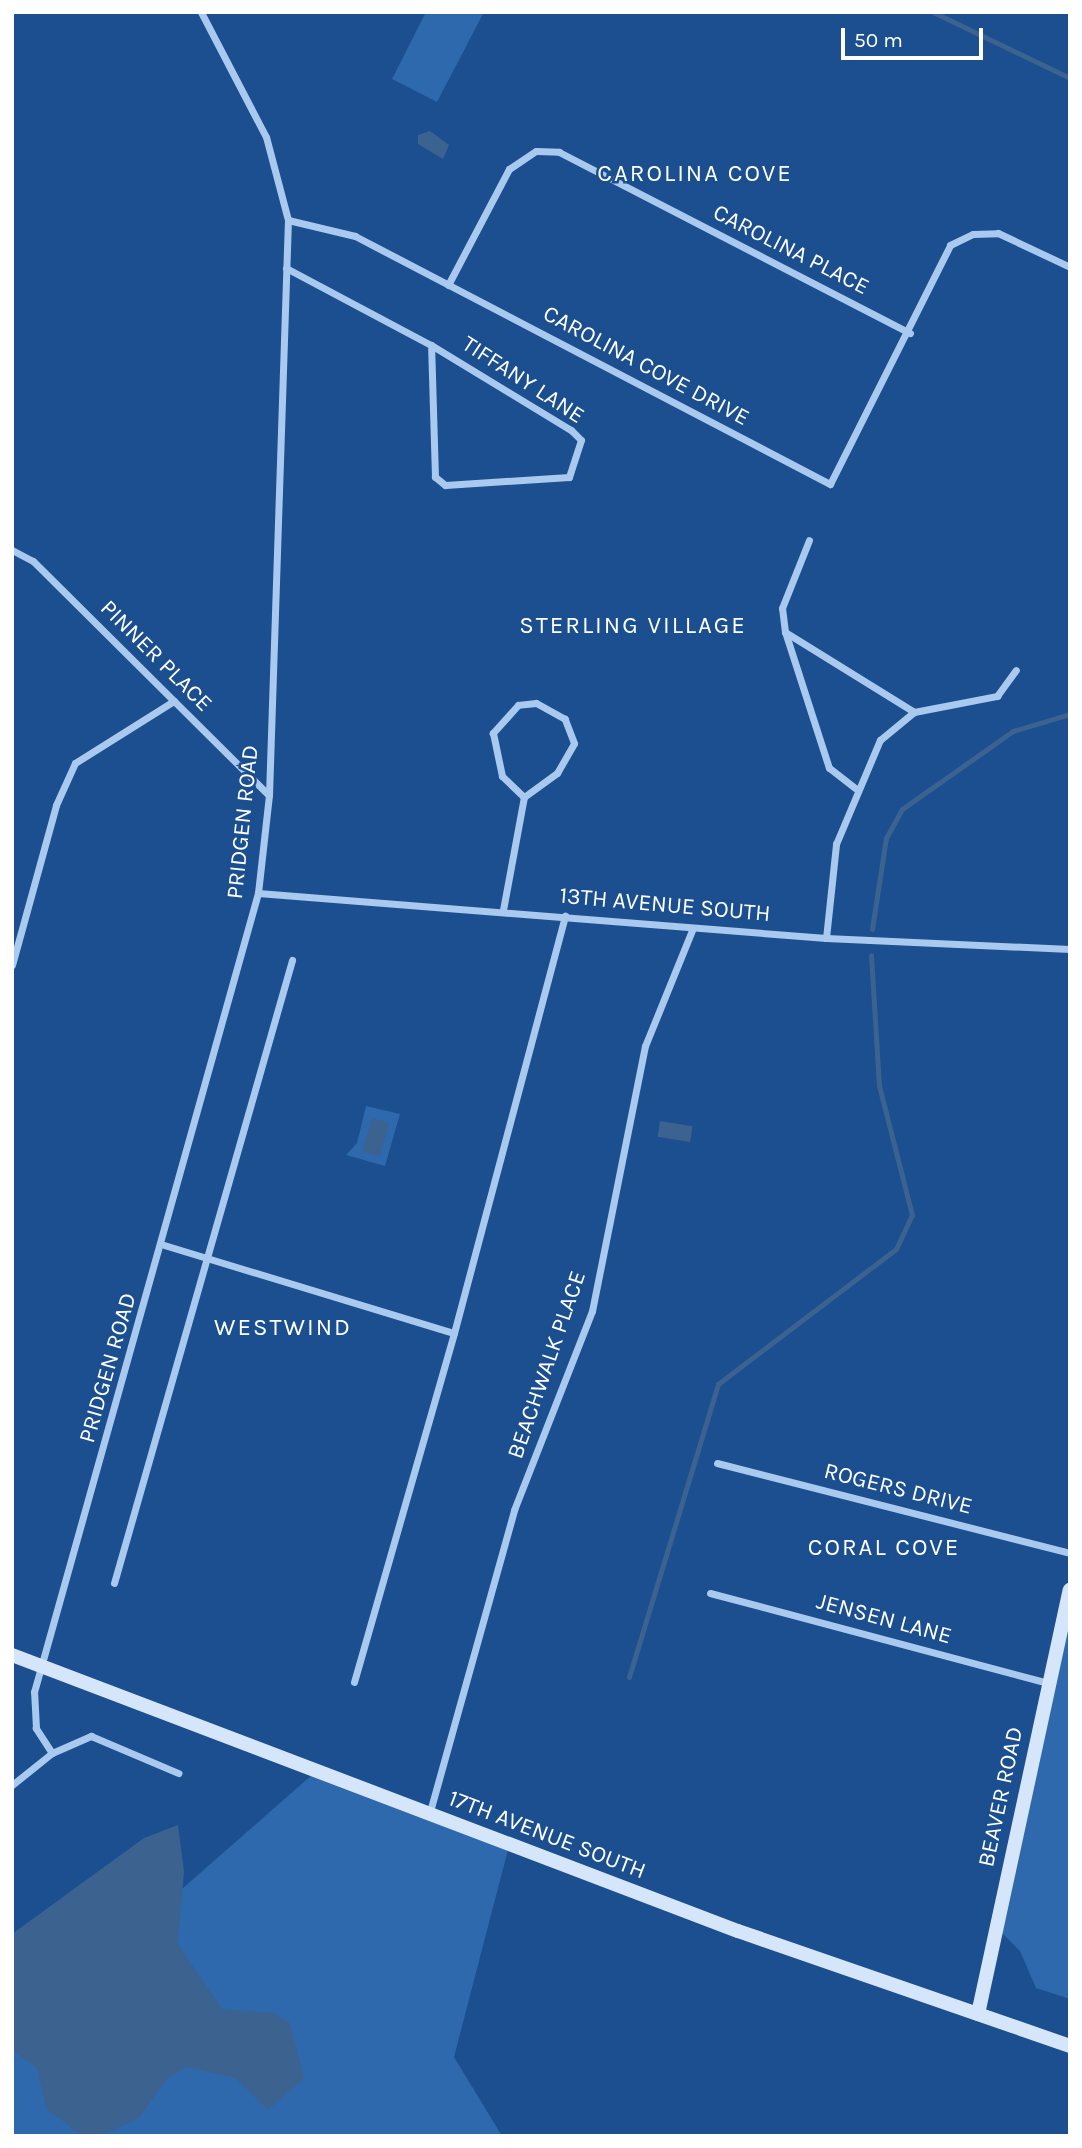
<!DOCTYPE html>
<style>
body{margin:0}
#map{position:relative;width:1082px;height:2148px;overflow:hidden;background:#1b4f8f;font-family:Karla,sans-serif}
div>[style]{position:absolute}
.green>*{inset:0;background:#2e69ad}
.water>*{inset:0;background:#3c6290;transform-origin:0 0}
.stream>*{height:5px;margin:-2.5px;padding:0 2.5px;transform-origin:2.5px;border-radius:2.5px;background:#3c6290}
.street>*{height:7px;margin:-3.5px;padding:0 3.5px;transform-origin:3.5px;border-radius:3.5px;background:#a9c9ee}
.secondary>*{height:14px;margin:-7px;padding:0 7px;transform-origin:7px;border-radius:7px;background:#d6e6fa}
span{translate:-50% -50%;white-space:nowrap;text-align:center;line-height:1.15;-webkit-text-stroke:5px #1b4f8f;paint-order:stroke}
.street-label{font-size:23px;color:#fff}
.neighbourhood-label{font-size:24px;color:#fff;letter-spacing:2px}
.frame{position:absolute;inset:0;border:14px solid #fff;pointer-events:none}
.scale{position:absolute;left:841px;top:28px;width:142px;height:32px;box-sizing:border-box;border:4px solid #fff;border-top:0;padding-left:9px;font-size:21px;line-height:24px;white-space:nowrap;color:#fff;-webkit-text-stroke:5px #1b4f8f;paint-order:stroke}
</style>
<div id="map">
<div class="green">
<i style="clip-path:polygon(426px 12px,484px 12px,437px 102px,392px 79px)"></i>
<i style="clip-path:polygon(366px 1106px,400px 1114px,385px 1166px,346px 1155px,357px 1143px)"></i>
<i style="clip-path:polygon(1070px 1578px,1070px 1999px,1036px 1988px,1020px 1951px,996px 1927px)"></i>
<i style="clip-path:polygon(313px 1774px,509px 1846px,454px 2057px,502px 2136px,12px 2136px,12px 2038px)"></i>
</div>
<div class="water">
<i style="clip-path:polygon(430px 131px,449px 145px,443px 159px,418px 144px,418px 135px)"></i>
<i style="left:372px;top:1118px;width:18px;height:35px;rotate:16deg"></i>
<i style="left:660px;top:1121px;width:33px;height:16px;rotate:9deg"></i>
<i style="clip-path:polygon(178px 1825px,184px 1871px,178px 1944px,222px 2009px,272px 2013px,290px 2023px,304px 2078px,268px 2110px,235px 2078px,186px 2067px,167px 2078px,140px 2117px,108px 2133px,82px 2136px,46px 2108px,37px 2068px,12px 2050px,12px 1934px,144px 1838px)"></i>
</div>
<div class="stream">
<i style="left:933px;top:12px;width:152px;rotate:25.7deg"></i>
<i style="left:872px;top:929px;width:92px;rotate:-81.3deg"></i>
<i style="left:886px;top:838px;width:33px;rotate:-61deg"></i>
<i style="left:902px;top:809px;width:136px;rotate:-35.1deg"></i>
<i style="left:1013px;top:731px;width:59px;rotate:-16.6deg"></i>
<i style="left:629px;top:1677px;width:306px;rotate:-73.1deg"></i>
<i style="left:718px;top:1384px;width:223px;rotate:-37.2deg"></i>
<i style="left:896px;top:1249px;width:38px;rotate:-65deg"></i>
<i style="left:912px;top:1215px;width:133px;rotate:-104.3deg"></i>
<i style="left:879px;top:1086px;width:131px;rotate:-93.5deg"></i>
</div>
<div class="street">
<i style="left:288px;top:220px;width:69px;rotate:13.4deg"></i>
<i style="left:355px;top:236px;width:536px;rotate:27.57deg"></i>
<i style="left:830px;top:484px;width:267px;rotate:-63.3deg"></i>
<i style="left:950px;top:245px;width:25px;rotate:-26deg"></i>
<i style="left:973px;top:234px;width:25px;rotate:-2deg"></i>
<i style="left:998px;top:233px;width:80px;rotate:25.3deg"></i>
<i style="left:286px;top:268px;width:164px;rotate:28deg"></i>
<i style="left:431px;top:345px;width:164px;rotate:31.3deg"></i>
<i style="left:571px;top:430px;width:14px;rotate:45deg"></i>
<i style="left:581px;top:440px;width:39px;rotate:108deg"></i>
<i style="left:569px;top:477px;width:124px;rotate:176.3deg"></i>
<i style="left:445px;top:485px;width:13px;rotate:-141deg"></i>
<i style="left:435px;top:477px;width:132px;rotate:-91.7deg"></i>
<i style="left:448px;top:285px;width:131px;rotate:-62.3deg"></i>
<i style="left:509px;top:169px;width:32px;rotate:-34deg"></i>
<i style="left:536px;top:151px;width:23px;rotate:2deg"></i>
<i style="left:559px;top:152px;width:395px;rotate:27.3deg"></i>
<i style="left:12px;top:550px;width:24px;rotate:28deg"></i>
<i style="left:33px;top:561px;width:332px;rotate:44.8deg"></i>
<i style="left:785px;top:632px;width:24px;rotate:-97deg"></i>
<i style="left:782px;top:608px;width:73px;rotate:-68.3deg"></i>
<i style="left:855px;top:788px;width:33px;rotate:-142deg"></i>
<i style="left:829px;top:768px;width:143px;rotate:-107.9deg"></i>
<i style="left:785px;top:632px;width:152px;rotate:31.8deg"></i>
<i style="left:258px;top:893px;width:570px;rotate:4.53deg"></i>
<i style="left:826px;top:938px;width:244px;rotate:2.6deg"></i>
<i style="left:503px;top:910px;width:115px;rotate:-79.5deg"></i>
<i style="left:524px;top:797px;width:41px;rotate:-36deg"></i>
<i style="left:557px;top:773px;width:34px;rotate:-60deg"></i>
<i style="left:574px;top:743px;width:26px;rotate:-111deg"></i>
<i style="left:565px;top:719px;width:33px;rotate:-151deg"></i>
<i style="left:536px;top:703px;width:18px;rotate:174deg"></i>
<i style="left:518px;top:705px;width:38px;rotate:132deg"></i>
<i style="left:493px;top:733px;width:44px;rotate:78.2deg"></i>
<i style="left:502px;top:776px;width:30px;rotate:44deg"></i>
<i style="left:826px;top:938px;width:95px;rotate:-83.9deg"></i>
<i style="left:836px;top:844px;width:113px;rotate:-67.1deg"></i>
<i style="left:880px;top:740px;width:44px;rotate:-39.5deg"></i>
<i style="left:914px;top:712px;width:85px;rotate:-10.9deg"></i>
<i style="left:997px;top:696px;width:32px;rotate:-54deg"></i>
<i style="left:12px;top:965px;width:166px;rotate:-74.6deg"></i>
<i style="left:56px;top:805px;width:46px;rotate:-65.7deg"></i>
<i style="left:75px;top:763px;width:117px;rotate:-32.1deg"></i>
<i style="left:164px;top:1245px;width:303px;rotate:16.9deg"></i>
<i style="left:454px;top:1333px;width:432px;rotate:-75.1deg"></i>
<i style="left:717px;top:1463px;width:364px;rotate:14.3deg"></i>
<i style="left:114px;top:1583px;width:648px;rotate:-74.05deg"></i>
<i style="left:710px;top:1593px;width:350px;rotate:14.9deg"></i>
<i style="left:354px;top:1682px;width:363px;rotate:-74deg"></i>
<i style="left:52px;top:1753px;width:30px;rotate:-123deg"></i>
<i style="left:36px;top:1728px;width:36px;rotate:-93deg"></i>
<i style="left:34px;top:1692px;width:830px;rotate:-74.34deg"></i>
<i style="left:258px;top:893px;width:99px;rotate:-83.6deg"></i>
<i style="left:269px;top:795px;width:575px;rotate:-88.11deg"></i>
<i style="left:288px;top:220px;width:86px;rotate:-104.8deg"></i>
<i style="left:266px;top:137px;width:141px;rotate:-117.5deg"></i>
<i style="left:12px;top:1785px;width:51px;rotate:-38.7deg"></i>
<i style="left:52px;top:1753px;width:43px;rotate:-23.6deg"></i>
<i style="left:91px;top:1736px;width:95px;rotate:23deg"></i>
<i style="left:429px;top:1815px;width:317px;rotate:-74.4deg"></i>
<i style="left:514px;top:1510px;width:214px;rotate:-68.6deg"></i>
<i style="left:592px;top:1311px;width:270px;rotate:-78.7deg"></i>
<i style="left:645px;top:1046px;width:127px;rotate:-67.9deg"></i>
</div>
<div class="secondary">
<i style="left:12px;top:1655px;width:777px;rotate:20.82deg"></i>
<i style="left:738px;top:1931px;width:351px;rotate:19.1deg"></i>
<i style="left:978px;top:2014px;width:434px;rotate:-77.8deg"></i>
</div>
<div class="street-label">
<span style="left:791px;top:250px;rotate:27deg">CAROLINA PLACE</span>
<span style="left:646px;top:366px;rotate:28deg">CAROLINA COVE DRIVE</span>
<span style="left:523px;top:380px;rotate:33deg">TIFFANY LANE</span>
<span style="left:156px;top:656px;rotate:45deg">PINNER PLACE</span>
<span style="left:243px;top:822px;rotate:-84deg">PRIDGEN ROAD</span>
<span style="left:665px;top:905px;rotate:5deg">13TH AVENUE SOUTH</span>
<span style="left:547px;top:1365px;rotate:-71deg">BEACHWALK PLACE</span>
<span style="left:108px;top:1368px;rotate:-74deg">PRIDGEN ROAD</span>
<span style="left:898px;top:1489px;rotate:14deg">ROGERS DRIVE</span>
<span style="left:884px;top:1619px;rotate:15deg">JENSEN LANE</span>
<span style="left:1001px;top:1797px;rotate:-78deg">BEAVER ROAD</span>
<span style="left:547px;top:1835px;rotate:21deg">17TH AVENUE SOUTH</span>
</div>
<div class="neighbourhood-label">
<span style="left:695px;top:174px">CAROLINA COVE</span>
<span style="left:633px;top:626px">STERLING VILLAGE</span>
<span style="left:283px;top:1328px">WESTWIND</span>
<span style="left:884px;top:1548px">CORAL COVE</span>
</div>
<div class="frame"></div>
<div class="scale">50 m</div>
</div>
